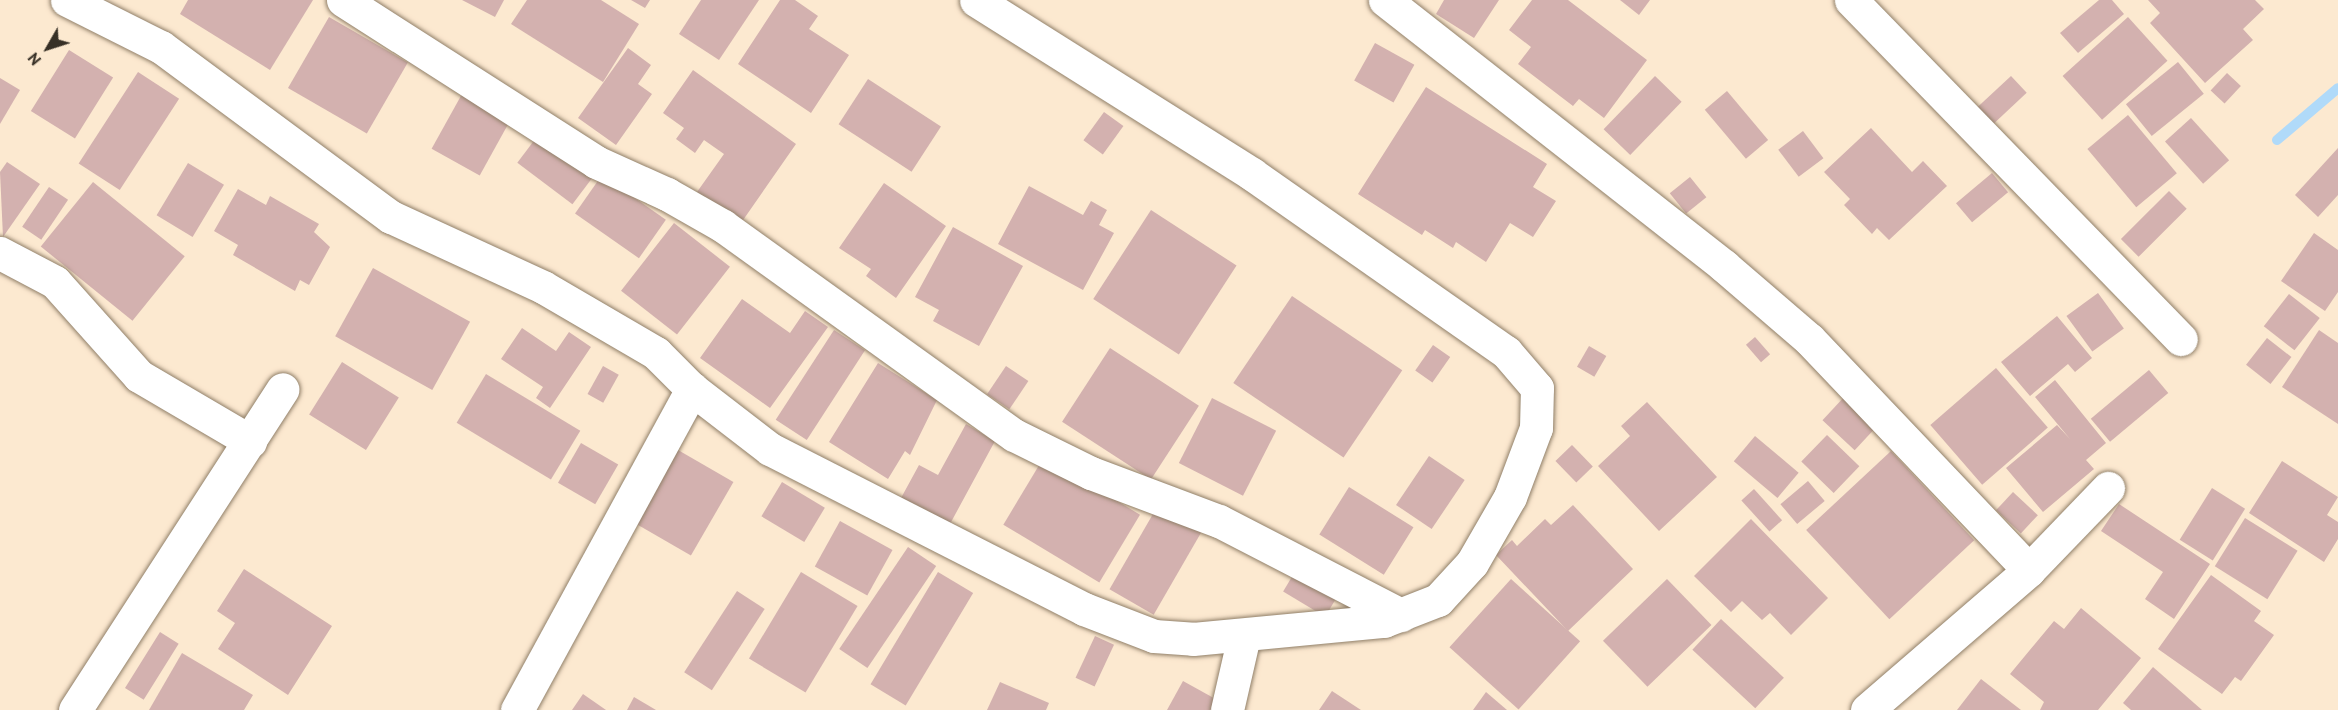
<!DOCTYPE html>
<style>
body{margin:0}
#map{position:relative;width:2338px;height:710px;overflow:hidden;background:#fce9d0;font-family:"PT Sans",sans-serif}
div>[style]{position:absolute}
.stream>*{height:10px;margin:-5px;padding:0 5px;transform-origin:5px;border-radius:5px;background:#b0daf9}
.building>*{inset:0;background:#d3b1af;transform-origin:0 0}
.roads{filter:drop-shadow(0 0 2px #907f68) drop-shadow(0 0 2px #907f68)}
.street>*{height:33px;margin:-16.5px;padding:0 16.5px;transform-origin:16.5px;border-radius:16.5px;background:#fff}
span{translate:-50% -50%;white-space:nowrap;text-align:center;line-height:1.15;-webkit-text-stroke:5px #fce9d0;paint-order:stroke}
.north{position:absolute;left:18px;top:18px;width:60px;height:60px;-webkit-text-stroke:4px #fce9d0;paint-order:stroke;rotate:231deg;font-size:16px;font-weight:700;line-height:24px;text-align:center;color:#373026}
.north::after{content:'';display:block;margin:auto;width:21px;height:27px;background:#373026;clip-path:polygon(50% 0,100% 100%,50% 72%,0 100%)}
</style>
<div id="map">
<div class="stream">
<i style="left:2277px;top:140px;width:80px;rotate:-40.4deg"></i>
</div>
<div class="building">
<i style="clip-path:polygon(188px 0,313px 0,270px 70px,180px 14px)"></i>
<i style="clip-path:polygon(462px 0,504px 0,495px 17px)"></i>
<i style="clip-path:polygon(527px 0,601px 0,639px 24px,603px 82px,511px 24px)"></i>
<i style="clip-path:polygon(631px 0,650px 0,645px 8px)"></i>
<i style="clip-path:polygon(701px 0,759px 0,719px 60px,679px 34px)"></i>
<i style="clip-path:polygon(780px 0,795px 0,818px 16px,809px 29px,849px 55px,811px 113px,738px 64px)"></i>
<i style="clip-path:polygon(1444px 0,1499px 0,1474px 38px,1436px 14px)"></i>
<i style="clip-path:polygon(1532px 0,1568px 0,1647px 60px,1604px 118px,1579px 99px,1573px 106px,1518px 64px,1531px 47px,1509px 30px)"></i>
<i style="clip-path:polygon(1620px 0,1650px 0,1639px 15px)"></i>
<i style="clip-path:polygon(2099px 0,2112px 0,2124px 14px,2078px 53px,2060px 33px)"></i>
<i style="clip-path:polygon(2148px 0,2255px 0,2264px 9px,2243px 29px,2253px 40px,2205px 83px,2150px 23px,2160px 13px)"></i>
<i style="left:329px;top:17px;width:91px;height:82px;rotate:30deg"></i>
<i style="left:2128px;top:17px;width:59px;height:88px;rotate:48deg"></i>
<i style="left:1375px;top:43px;width:45px;height:43px;rotate:29deg"></i>
<i style="clip-path:polygon(628px 48px,651px 65px,638px 84px,652px 94px,616px 145px,578px 118px)"></i>
<i style="left:69px;top:50px;width:52px;height:72px;rotate:32deg"></i>
<i style="left:2178px;top:62px;width:41px;height:67px;rotate:51deg"></i>
<i style="clip-path:polygon(693px 70px,796px 144px,741px 223px,697px 192px,724px 154px,704px 140px,695px 153px,676px 139px,684px 128px,663px 113px)"></i>
<i style="left:138px;top:72px;width:49px;height:109px;rotate:33deg"></i>
<i style="left:2227px;top:73px;width:19px;height:24px;rotate:43deg"></i>
<i style="left:1655px;top:76px;width:37px;height:74px;rotate:44deg"></i>
<i style="left:2011px;top:76px;width:23px;height:46px;rotate:47deg"></i>
<i style="clip-path:polygon(0 78px,20px 90px,0 124px)"></i>
<i style="left:868px;top:79px;width:87px;height:54px;rotate:33deg"></i>
<i style="left:467px;top:85px;width:55px;height:73px;rotate:29deg"></i>
<i style="clip-path:polygon(1426px 87px,1547px 164px,1533px 187px,1556px 201px,1533px 237px,1510px 223px,1486px 262px,1456px 242px,1453px 248px,1425px 230px,1422px 235px,1358px 194px)"></i>
<i style="left:1727px;top:91px;width:64px;height:29px;rotate:50deg"></i>
<i style="left:1104px;top:112px;width:24px;height:35px;rotate:36deg"></i>
<i style="left:2128px;top:115px;width:76px;height:53px;rotate:50deg"></i>
<i style="left:2191px;top:118px;width:57px;height:35px;rotate:48deg"></i>
<i style="clip-path:polygon(1871px 128px,1912px 172px,1923px 161px,1947px 186px,1889px 240px,1877px 228px,1872px 234px,1844px 205px,1850px 199px,1824px 172px)"></i>
<i style="left:542px;top:130px;width:69px;height:41px;rotate:37deg"></i>
<i style="left:1803px;top:131px;width:34px;height:31px;rotate:53deg"></i>
<i style="clip-path:polygon(2338px 148px,2338px 195px,2318px 217px,2295px 195px)"></i>
<i style="clip-path:polygon(7px 162px,40px 184px,3px 237px,0 172px)"></i>
<i style="left:188px;top:163px;width:42px;height:61px;rotate:31deg"></i>
<i style="left:1992px;top:173px;width:25px;height:47px;rotate:50deg"></i>
<i style="left:602px;top:175px;width:78px;height:47px;rotate:35deg"></i>
<i style="left:1690px;top:177px;width:26px;height:26px;rotate:51deg"></i>
<i style="left:93px;top:182px;width:118px;height:83px;rotate:39deg"></i>
<i style="clip-path:polygon(884px 183px,946px 226px,896px 298px,866px 276px,871px 269px,839px 248px)"></i>
<i style="clip-path:polygon(1029px 186px,1083px 215px,1091px 201px,1107px 210px,1099px 225px,1114px 233px,1083px 290px,998px 244px)"></i>
<i style="left:49px;top:187px;width:23px;height:48px;rotate:34deg"></i>
<i style="clip-path:polygon(238px 189px,266px 205px,270px 196px,319px 224px,314px 232px,330px 247px,309px 285px,300px 280px,295px 291px,233px 255px,238px 245px,214px 231px)"></i>
<i style="left:2169px;top:191px;width:25px;height:68px;rotate:45deg"></i>
<i style="left:1151px;top:210px;width:102px;height:106px;rotate:33deg"></i>
<i style="left:674px;top:223px;width:71px;height:86px;rotate:38deg"></i>
<i style="clip-path:polygon(953px 227px,1023px 266px,979px 346px,933px 321px,939px 310px,915px 297px)"></i>
<i style="clip-path:polygon(2314px 233px,2338px 250px,2338px 292px,2325px 311px,2281px 281px)"></i>
<i style="left:373px;top:268px;width:111px;height:78px;rotate:29deg"></i>
<i style="left:2098px;top:293px;width:44px;height:39px;rotate:54deg"></i>
<i style="left:2289px;top:294px;width:39px;height:41px;rotate:38deg"></i>
<i style="left:1292px;top:296px;width:133px;height:105px;rotate:34deg"></i>
<i style="clip-path:polygon(742px 299px,790px 333px,805px 311px,828px 327px,770px 408px,700px 358px)"></i>
<i style="clip-path:polygon(2057px 316px,2092px 358px,2075px 372px,2068px 364px,2030px 396px,2001px 362px)"></i>
<i style="clip-path:polygon(522px 328px,556px 351px,569px 332px,591px 347px,550px 408px,536px 398px,543px 387px,501px 359px)"></i>
<i style="left:834px;top:330px;width:37px;height:107px;rotate:33deg"></i>
<i style="clip-path:polygon(2319px 330px,2338px 343px,2338px 424px,2282px 387px)"></i>
<i style="left:1755px;top:337px;width:23px;height:12px;rotate:49deg"></i>
<i style="left:2267px;top:338px;width:31px;height:34px;rotate:38deg"></i>
<i style="left:1433px;top:345px;width:21px;height:31px;rotate:35deg"></i>
<i style="left:1589px;top:346px;width:20px;height:24px;rotate:30deg"></i>
<i style="left:1110px;top:348px;width:106px;height:88px;rotate:33deg"></i>
<i style="left:342px;top:362px;width:67px;height:62px;rotate:32deg"></i>
<i style="clip-path:polygon(878px 363px,937px 400px,910px 455px,905px 451px,888px 479px,829px 442px)"></i>
<i style="left:603px;top:366px;width:18px;height:32px;rotate:29deg"></i>
<i style="left:1006px;top:366px;width:27px;height:34px;rotate:34deg"></i>
<i style="left:1996px;top:368px;width:79px;height:87px;rotate:49deg"></i>
<i style="left:2149px;top:370px;width:30px;height:76px;rotate:50deg"></i>
<i style="left:486px;top:374px;width:110px;height:57px;rotate:31deg"></i>
<i style="clip-path:polygon(2055px 380px,2106px 443px,2086px 460px,2094px 469px,2043px 512px,2006px 468px,2057px 425px,2070px 439px,2035px 397px)"></i>
<i style="left:1845px;top:396px;width:44px;height:33px;rotate:43deg"></i>
<i style="left:1212px;top:398px;width:72px;height:73px;rotate:27deg"></i>
<i style="clip-path:polygon(1647px 402px,1717px 477px,1659px 531px,1598px 466px,1630px 436px,1621px 426px)"></i>
<i style="clip-path:polygon(966px 424px,995px 441px,950px 524px,901px 498px,919px 465px,938px 475px)"></i>
<i style="left:1827px;top:435px;width:45px;height:37px;rotate:44deg"></i>
<i style="left:1755px;top:436px;width:57px;height:33px;rotate:40deg"></i>
<i style="left:581px;top:443px;width:43px;height:46px;rotate:30deg"></i>
<i style="left:1572px;top:445px;width:30px;height:23px;rotate:46deg"></i>
<i style="left:678px;top:450px;width:64px;height:85px;rotate:30deg"></i>
<i style="left:1891px;top:451px;width:122px;height:116px;rotate:47deg"></i>
<i style="left:1429px;top:456px;width:43px;height:59px;rotate:34deg"></i>
<i style="left:1044px;top:457px;width:112px;height:79px;rotate:31deg"></i>
<i style="clip-path:polygon(2282px 461px,2338px 497px,2327px 515px,2338px 522px,2338px 539px,2324px 562px,2249px 513px)"></i>
<i style="left:1808px;top:481px;width:26px;height:36px;rotate:50deg"></i>
<i style="left:782px;top:482px;width:50px;height:40px;rotate:31deg"></i>
<i style="left:1349px;top:487px;width:76px;height:56px;rotate:32deg"></i>
<i style="left:2212px;top:488px;width:39px;height:61px;rotate:32deg"></i>
<i style="left:1754px;top:489px;width:42px;height:17px;rotate:48deg"></i>
<i style="left:2013px;top:492px;width:34px;height:25px;rotate:43deg"></i>
<i style="clip-path:polygon(2119px 504px,2210px 564px,2174px 619px,2145px 599px,2163px 572px,2101px 531px)"></i>
<i style="clip-path:polygon(1573px 505px,1633px 569px,1568px 631px,1496px 555px,1512px 540px,1517px 546px,1545px 519px,1551px 525px)"></i>
<i style="left:1157px;top:507px;width:51px;height:95px;rotate:30deg"></i>
<i style="left:2245px;top:518px;width:62px;height:57px;rotate:32deg"></i>
<i style="clip-path:polygon(1751px 519px,1828px 598px,1791px 635px,1770px 613px,1762px 620px,1742px 601px,1731px 612px,1694px 576px)"></i>
<i style="left:840px;top:521px;width:60px;height:52px;rotate:29deg"></i>
<i style="left:908px;top:547px;width:34px;height:123px;rotate:34deg"></i>
<i style="clip-path:polygon(244px 569px,332px 626px,288px 695px,218px 649px,235px 623px,217px 611px)"></i>
<i style="left:1296px;top:570px;width:49px;height:25px;rotate:31deg"></i>
<i style="left:801px;top:572px;width:66px;height:101px;rotate:31deg"></i>
<i style="left:938px;top:572px;width:41px;height:131px;rotate:31deg"></i>
<i style="clip-path:polygon(2211px 575px,2261px 611px,2254px 621px,2274px 635px,2241px 681px,2235px 677px,2222px 694px,2158px 649px)"></i>
<i style="left:1511px;top:579px;width:93px;height:92px;rotate:42deg"></i>
<i style="left:1667px;top:579px;width:64px;height:89px;rotate:46deg"></i>
<i style="left:737px;top:591px;width:33px;height:97px;rotate:33deg"></i>
<i style="clip-path:polygon(2081px 608px,2141px 658px,2098px 710px,2040px 710px,2044px 702px,2010px 674px,2054px 621px,2064px 629px)"></i>
<i style="left:1721px;top:619px;width:86px;height:42px;rotate:43deg"></i>
<i style="left:160px;top:632px;width:22px;height:66px;rotate:32deg"></i>
<i style="left:1095px;top:636px;width:21px;height:46px;rotate:25deg"></i>
<i style="clip-path:polygon(182px 653px,253px 695px,244px 710px,149px 710px)"></i>
<i style="clip-path:polygon(2153px 667px,2202px 710px,2131px 710px,2123px 703px)"></i>
<i style="clip-path:polygon(1981px 679px,2021px 710px,1957px 710px)"></i>
<i style="clip-path:polygon(1183px 681px,1221px 702px,1216px 710px,1167px 710px)"></i>
<i style="clip-path:polygon(1000px 682px,1049px 703px,1046px 710px,987px 710px)"></i>
<i style="clip-path:polygon(1332px 691px,1361px 710px,1319px 710px)"></i>
<i style="clip-path:polygon(1486px 692px,1507px 710px,1473px 710px)"></i>
<i style="clip-path:polygon(583px 694px,606px 710px,572px 710px)"></i>
<i style="clip-path:polygon(634px 697px,656px 710px,627px 710px)"></i>
</div>
<div class="roads">
<div class="street">
<i style="left:67px;top:0;width:105px;rotate:26.6deg"></i>
<i style="left:161px;top:47px;width:286px;rotate:36.5deg"></i>
<i style="left:391px;top:217px;width:167px;rotate:24.7deg"></i>
<i style="left:543px;top:287px;width:131px;rotate:30.3deg"></i>
<i style="left:656px;top:353px;width:51px;rotate:45deg"></i>
<i style="left:692px;top:389px;width:98px;rotate:37.6deg"></i>
<i style="left:770px;top:449px;width:352px;rotate:27deg"></i>
<i style="left:1084px;top:609px;width:75px;rotate:21.1deg"></i>
<i style="left:1154px;top:636px;width:39px;rotate:4deg"></i>
<i style="left:1193px;top:639px;width:192px;rotate:-5.4deg"></i>
<i style="left:1384px;top:621px;width:58px;rotate:-21.3deg"></i>
<i style="left:1438px;top:600px;width:50px;rotate:-47.4deg"></i>
<i style="left:1472px;top:563px;width:76px;rotate:-60.1deg"></i>
<i style="left:1510px;top:497px;width:74px;rotate:-69.4deg"></i>
<i style="left:1536px;top:428px;width:40px;rotate:-88.6deg"></i>
<i style="left:1537px;top:388px;width:48px;rotate:-130.7deg"></i>
<i style="left:1506px;top:352px;width:310px;rotate:-145deg"></i>
<i style="left:1252px;top:174px;width:326px;rotate:-147.8deg"></i>
<i style="left:343px;top:0;width:300px;rotate:32.6deg"></i>
<i style="left:596px;top:162px;width:78px;rotate:24.3deg"></i>
<i style="left:667px;top:194px;width:64px;rotate:29.7deg"></i>
<i style="left:723px;top:226px;width:358px;rotate:35.7deg"></i>
<i style="left:1014px;top:435px;width:86px;rotate:26.3deg"></i>
<i style="left:1091px;top:473px;width:137px;rotate:20.6deg"></i>
<i style="left:1219px;top:521px;width:205px;rotate:27.3deg"></i>
<i style="left:1385px;top:0;width:431px;rotate:38.1deg"></i>
<i style="left:1724px;top:266px;width:112px;rotate:40.7deg"></i>
<i style="left:1809px;top:339px;width:319px;rotate:46.4deg"></i>
<i style="left:1851px;top:0;width:473px;rotate:45.8deg"></i>
<i style="left:0;top:253px;width:62px;rotate:27.8deg"></i>
<i style="left:55px;top:282px;width:126px;rotate:48.2deg"></i>
<i style="left:139px;top:376px;width:129px;rotate:30.4deg"></i>
<i style="left:75px;top:710px;width:382px;rotate:-57.1deg"></i>
<i style="left:517px;top:710px;width:366px;rotate:-61.4deg"></i>
<i style="left:1227px;top:710px;width:76px;rotate:-77.1deg"></i>
<i style="left:1867px;top:710px;width:214px;rotate:-40.8deg"></i>
<i style="left:2029px;top:570px;width:114px;rotate:-46.1deg"></i>
</div>
</div>
<div class="north">N</div>
</div>
